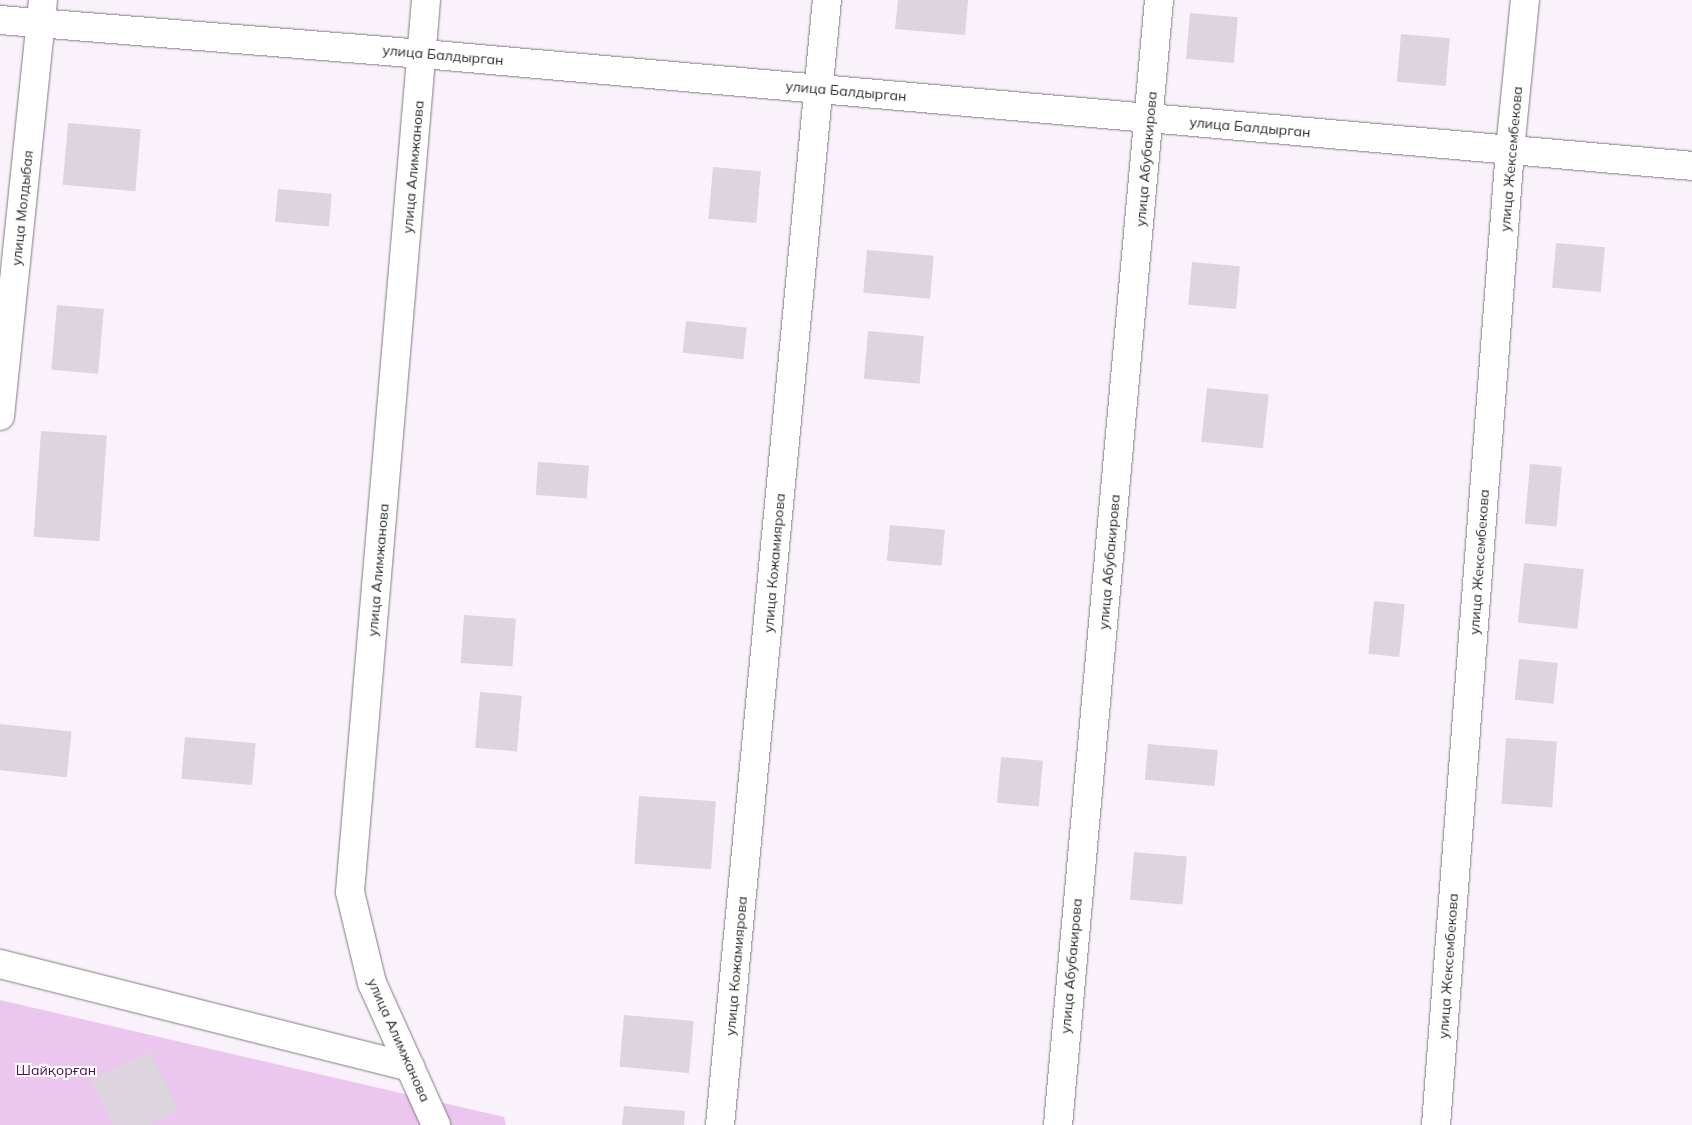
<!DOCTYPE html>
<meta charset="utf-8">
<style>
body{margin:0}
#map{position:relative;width:1692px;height:1125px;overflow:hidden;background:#faf2fb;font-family:Mulish,sans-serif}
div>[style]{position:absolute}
.green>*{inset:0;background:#ebc6ee}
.building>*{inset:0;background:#ddd5dd;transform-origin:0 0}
.roads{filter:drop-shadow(0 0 1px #817a82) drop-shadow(0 0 1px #817a82)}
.minor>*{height:28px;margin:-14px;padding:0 14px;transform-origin:14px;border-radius:14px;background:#fff}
.tertiary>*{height:28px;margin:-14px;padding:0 14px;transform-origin:14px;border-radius:14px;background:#fff}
span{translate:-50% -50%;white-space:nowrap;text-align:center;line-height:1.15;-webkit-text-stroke:4px #fff;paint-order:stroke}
.street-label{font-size:14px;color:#2d2a2d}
.park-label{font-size:14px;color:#4f0e56}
</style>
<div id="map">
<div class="green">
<i style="clip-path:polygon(0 1000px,504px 1117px,506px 1125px,0 1125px)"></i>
</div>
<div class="building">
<i style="clip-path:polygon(898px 0,968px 0,965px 35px,895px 29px)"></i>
<i style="left:1190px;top:13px;width:48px;height:46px;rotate:5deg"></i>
<i style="left:1401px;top:34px;width:49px;height:48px;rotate:5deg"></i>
<i style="left:68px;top:123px;width:73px;height:62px;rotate:5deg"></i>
<i style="left:713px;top:167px;width:48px;height:52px;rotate:5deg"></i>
<i style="left:278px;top:189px;width:54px;height:33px;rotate:5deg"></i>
<i style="left:1556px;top:243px;width:49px;height:45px;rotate:5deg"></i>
<i style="left:867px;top:250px;width:67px;height:43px;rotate:5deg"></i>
<i style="left:1192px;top:262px;width:48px;height:43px;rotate:5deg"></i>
<i style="left:57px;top:305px;width:47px;height:65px;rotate:5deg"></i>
<i style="left:686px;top:321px;width:61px;height:32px;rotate:6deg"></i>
<i style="left:868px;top:331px;width:56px;height:48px;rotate:5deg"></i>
<i style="left:1207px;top:388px;width:62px;height:54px;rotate:6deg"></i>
<i style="left:41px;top:431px;width:66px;height:106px;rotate:4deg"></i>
<i style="left:538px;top:462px;width:51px;height:33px;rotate:4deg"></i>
<i style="left:1530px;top:464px;width:32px;height:60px;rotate:5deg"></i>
<i style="left:890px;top:525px;width:55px;height:36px;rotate:5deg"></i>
<i style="left:1524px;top:563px;width:60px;height:60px;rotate:6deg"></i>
<i style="left:1374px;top:601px;width:31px;height:53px;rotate:6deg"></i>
<i style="left:464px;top:615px;width:52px;height:48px;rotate:4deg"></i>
<i style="left:1519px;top:659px;width:39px;height:41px;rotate:6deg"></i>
<i style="left:480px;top:692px;width:42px;height:56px;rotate:5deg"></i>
<i style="left:0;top:724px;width:72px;height:46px;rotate:6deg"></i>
<i style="left:185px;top:737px;width:71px;height:42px;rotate:5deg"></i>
<i style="left:1506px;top:738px;width:51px;height:66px;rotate:4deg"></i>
<i style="left:1148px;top:744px;width:70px;height:36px;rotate:5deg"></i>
<i style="left:1001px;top:757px;width:42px;height:46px;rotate:5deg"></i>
<i style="left:639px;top:796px;width:77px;height:68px;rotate:4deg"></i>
<i style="left:1134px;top:852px;width:53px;height:48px;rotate:5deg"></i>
<i style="left:624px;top:1015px;width:70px;height:52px;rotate:5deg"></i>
<i style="clip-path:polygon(150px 1052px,179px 1111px,149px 1125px,113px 1125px,91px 1080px)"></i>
<i style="clip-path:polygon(624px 1106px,685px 1111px,684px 1125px,622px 1125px)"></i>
</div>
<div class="roads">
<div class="minor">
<i style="left:0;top:20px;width:424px;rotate:4.6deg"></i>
<i style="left:423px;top:54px;width:1274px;rotate:5.04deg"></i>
<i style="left:0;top:416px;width:418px;rotate:-84.1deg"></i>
<i style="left:720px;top:1125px;width:1130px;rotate:-84.57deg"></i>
<i style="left:1058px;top:1125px;width:1130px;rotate:-84.87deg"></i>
<i style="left:1436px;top:1125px;width:978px;rotate:-85.66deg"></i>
<i style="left:1510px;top:150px;width:151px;rotate:-84.3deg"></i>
</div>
<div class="tertiary">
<i style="left:426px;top:0;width:895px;rotate:94.87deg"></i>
<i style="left:350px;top:892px;width:94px;rotate:76.4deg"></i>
<i style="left:372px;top:983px;width:156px;rotate:65.7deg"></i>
<i style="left:0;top:964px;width:423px;rotate:14.1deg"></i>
</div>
</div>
<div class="street-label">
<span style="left:443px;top:55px;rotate:5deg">улица Балдырган</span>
<span style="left:846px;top:91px;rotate:5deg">улица Балдырган</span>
<span style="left:1250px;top:127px;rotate:5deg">улица Балдырган</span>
<span style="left:1146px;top:159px;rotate:-85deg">улица Абубакирова</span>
<span style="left:1511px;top:159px;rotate:-85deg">улица Жексембекова</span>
<span style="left:413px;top:167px;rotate:-85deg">улица Алимжанова</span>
<span style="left:22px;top:208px;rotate:-84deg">улица Молдыбая</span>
<span style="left:1109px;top:562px;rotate:-85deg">улица Абубакирова</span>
<span style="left:1479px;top:562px;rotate:-86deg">улица Жексембекова</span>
<span style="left:774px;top:563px;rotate:-85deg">улица Кожамиярова</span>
<span style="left:378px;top:570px;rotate:-85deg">улица Алимжанова</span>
<span style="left:736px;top:966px;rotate:-85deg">улица Кожамиярова</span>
<span style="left:1071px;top:966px;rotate:-85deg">улица Абубакирова</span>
<span style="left:1448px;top:966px;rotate:-86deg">улица Жексембекова</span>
<span style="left:399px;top:1040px;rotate:66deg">улица Алимжанова</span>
</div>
<div class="park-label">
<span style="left:56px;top:1070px">Шайқорған</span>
</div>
</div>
